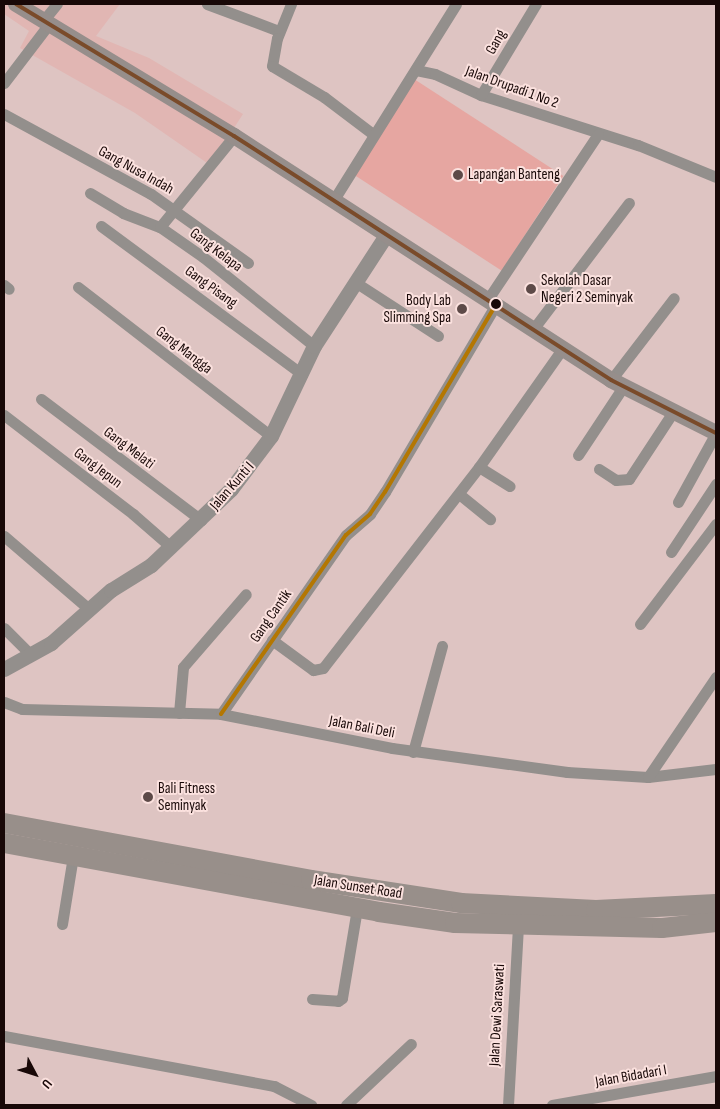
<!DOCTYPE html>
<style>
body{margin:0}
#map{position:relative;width:720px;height:1109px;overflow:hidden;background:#dec4c2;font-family:"Sofia Sans Condensed",sans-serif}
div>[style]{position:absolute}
.built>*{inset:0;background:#e1b6b3}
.green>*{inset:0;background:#e6a6a1;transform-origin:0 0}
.minor>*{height:11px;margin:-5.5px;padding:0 5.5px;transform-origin:5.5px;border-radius:5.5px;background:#938f8c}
.tertiary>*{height:15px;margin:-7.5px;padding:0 7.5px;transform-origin:7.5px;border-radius:7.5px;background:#938f8c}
.secondary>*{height:16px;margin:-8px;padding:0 8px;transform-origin:8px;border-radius:8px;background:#968e8b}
.trunk>*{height:20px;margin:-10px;padding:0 10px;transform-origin:10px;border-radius:10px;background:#988f8a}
.bus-1>*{height:4px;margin:-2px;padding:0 2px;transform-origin:2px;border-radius:2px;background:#7a4b2a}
.bus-2>*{height:4px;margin:-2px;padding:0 2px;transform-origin:2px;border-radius:2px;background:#b47702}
.dots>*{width:14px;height:14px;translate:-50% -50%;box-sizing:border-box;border:2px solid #fbe1de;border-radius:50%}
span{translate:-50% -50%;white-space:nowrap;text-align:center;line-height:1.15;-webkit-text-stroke:4px #fbe1de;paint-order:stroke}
.street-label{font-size:15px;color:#180807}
.poi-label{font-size:15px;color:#180807}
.left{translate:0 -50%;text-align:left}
.right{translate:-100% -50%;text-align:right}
.frame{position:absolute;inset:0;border:5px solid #180807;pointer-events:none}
.north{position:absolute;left:10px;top:1049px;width:50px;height:50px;-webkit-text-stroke:4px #fbe1de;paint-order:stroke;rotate:130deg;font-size:14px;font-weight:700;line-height:20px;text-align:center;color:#180807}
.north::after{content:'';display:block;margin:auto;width:18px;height:22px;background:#180807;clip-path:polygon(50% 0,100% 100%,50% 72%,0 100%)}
</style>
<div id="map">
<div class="built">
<i style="clip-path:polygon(4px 4px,120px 4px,96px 36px,149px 58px,243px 114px,210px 165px,135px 113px,20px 48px,29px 31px,4px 14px)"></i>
</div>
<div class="green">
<i style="left:414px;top:79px;width:178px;height:113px;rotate:33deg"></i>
</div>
<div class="minor">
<i style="left:207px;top:4px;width:77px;rotate:20.6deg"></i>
<i style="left:291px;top:4px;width:37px;rotate:112deg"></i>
<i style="left:277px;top:38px;width:28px;rotate:100deg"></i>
<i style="left:272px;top:66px;width:61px;rotate:30.8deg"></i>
<i style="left:324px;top:97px;width:61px;rotate:37.1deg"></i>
<i style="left:43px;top:21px;width:22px;rotate:-51deg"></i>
<i style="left:416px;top:70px;width:19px;rotate:12deg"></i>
<i style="left:435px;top:74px;width:51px;rotate:24.5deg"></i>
<i style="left:481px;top:95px;width:165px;rotate:17.7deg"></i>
<i style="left:638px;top:145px;width:84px;rotate:22.3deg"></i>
<i style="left:4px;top:83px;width:74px;rotate:-52.7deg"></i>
<i style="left:481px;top:95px;width:106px;rotate:-58.9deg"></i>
<i style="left:4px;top:114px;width:167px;rotate:28.6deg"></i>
<i style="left:151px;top:194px;width:119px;rotate:35.4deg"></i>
<i style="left:90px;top:193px;width:39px;rotate:31deg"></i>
<i style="left:123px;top:213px;width:40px;rotate:21deg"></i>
<i style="left:160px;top:227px;width:52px;rotate:34.9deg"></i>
<i style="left:203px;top:257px;width:142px;rotate:38.7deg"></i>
<i style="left:333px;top:201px;width:232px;rotate:-58deg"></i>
<i style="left:101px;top:226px;width:250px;rotate:36.4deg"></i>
<i style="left:160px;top:227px;width:117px;rotate:-50.9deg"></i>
<i style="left:355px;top:282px;width:99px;rotate:33deg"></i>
<i style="left:4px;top:285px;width:6px;rotate:39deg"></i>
<i style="left:78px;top:287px;width:244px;rotate:37.7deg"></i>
<i style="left:488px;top:299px;width:198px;rotate:-56.3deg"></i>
<i style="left:534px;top:328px;width:157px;rotate:-52.8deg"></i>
<i style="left:611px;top:380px;width:103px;rotate:-52.5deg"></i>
<i style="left:41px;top:399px;width:201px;rotate:37.1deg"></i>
<i style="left:4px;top:415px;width:163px;rotate:37.5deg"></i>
<i style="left:133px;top:514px;width:50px;rotate:41deg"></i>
<i style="left:578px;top:455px;width:82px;rotate:-56.5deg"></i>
<i style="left:479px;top:467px;width:36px;rotate:32deg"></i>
<i style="left:599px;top:469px;width:20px;rotate:33deg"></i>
<i style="left:616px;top:480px;width:13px;rotate:-4deg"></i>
<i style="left:629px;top:479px;width:80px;rotate:-56.7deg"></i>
<i style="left:459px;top:494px;width:40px;rotate:39deg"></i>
<i style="left:678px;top:502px;width:79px;rotate:-61.2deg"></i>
<i style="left:4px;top:536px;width:112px;rotate:40.7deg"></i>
<i style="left:671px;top:552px;width:82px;rotate:-56.5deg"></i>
<i style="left:640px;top:624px;width:126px;rotate:-52.8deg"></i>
<i style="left:4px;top:628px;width:37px;rotate:45deg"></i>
<i style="left:272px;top:640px;width:51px;rotate:36.2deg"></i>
<i style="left:313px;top:670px;width:10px;rotate:-11deg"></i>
<i style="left:323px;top:668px;width:254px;rotate:-52.2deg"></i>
<i style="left:479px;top:467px;width:146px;rotate:-54.8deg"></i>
<i style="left:4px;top:702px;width:19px;rotate:21deg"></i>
<i style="left:22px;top:709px;width:199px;rotate:1.4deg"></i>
<i style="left:221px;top:714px;width:174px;rotate:11.2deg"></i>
<i style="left:392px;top:748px;width:177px;rotate:7.8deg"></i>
<i style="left:567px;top:772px;width:81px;rotate:3.5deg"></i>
<i style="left:648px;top:777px;width:68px;rotate:-6.7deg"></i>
<i style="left:179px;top:713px;width:46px;rotate:-85deg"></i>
<i style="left:183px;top:667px;width:96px;rotate:-49.2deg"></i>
<i style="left:221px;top:714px;width:218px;rotate:-55.1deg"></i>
<i style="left:346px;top:535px;width:32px;rotate:-41deg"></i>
<i style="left:370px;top:514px;width:27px;rotate:-56deg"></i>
<i style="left:385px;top:492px;width:218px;rotate:-59.4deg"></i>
<i style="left:413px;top:752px;width:110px;rotate:-74.7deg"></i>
<i style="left:648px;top:777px;width:121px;rotate:-55.8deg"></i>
<i style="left:62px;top:924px;width:69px;rotate:-80.8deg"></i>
<i style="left:312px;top:999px;width:26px;rotate:4deg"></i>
<i style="left:338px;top:1001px;width:5px;rotate:-37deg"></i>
<i style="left:342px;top:998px;width:91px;rotate:-80.5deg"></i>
<i style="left:4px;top:1036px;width:275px;rotate:10.5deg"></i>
<i style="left:274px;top:1086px;width:42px;rotate:27.2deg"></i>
<i style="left:346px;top:1105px;width:89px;rotate:-43.2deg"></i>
<i style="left:508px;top:1105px;width:179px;rotate:-86.8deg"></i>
<i style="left:552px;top:1105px;width:167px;rotate:-10deg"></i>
</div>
<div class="tertiary">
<i style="left:4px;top:669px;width:54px;rotate:-29deg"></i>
<i style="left:51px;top:643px;width:80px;rotate:-41.5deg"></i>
<i style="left:111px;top:590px;width:47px;rotate:-32deg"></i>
<i style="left:151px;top:565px;width:110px;rotate:-43.5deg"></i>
<i style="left:231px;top:489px;width:66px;rotate:-53deg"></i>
<i style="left:271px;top:436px;width:100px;rotate:-64.5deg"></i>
<i style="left:314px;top:346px;width:132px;rotate:-57deg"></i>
</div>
<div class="secondary">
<i style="left:16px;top:4px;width:255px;rotate:31.2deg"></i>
<i style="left:234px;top:136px;width:449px;rotate:32.9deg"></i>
<i style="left:611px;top:380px;width:118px;rotate:26.8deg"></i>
</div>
<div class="trunk">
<i style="left:4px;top:823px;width:312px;rotate:10.5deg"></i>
<i style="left:311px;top:880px;width:152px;rotate:8.7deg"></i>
<i style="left:461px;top:903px;width:135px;rotate:3deg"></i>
<i style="left:596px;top:910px;width:120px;rotate:-2.9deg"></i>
<i style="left:4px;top:843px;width:381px;rotate:10.4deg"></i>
<i style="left:379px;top:912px;width:77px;rotate:8.2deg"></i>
<i style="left:455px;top:923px;width:207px;rotate:1.4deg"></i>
<i style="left:662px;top:928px;width:54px;rotate:-6.3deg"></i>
</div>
<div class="bus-1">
<i style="left:16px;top:4px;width:255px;rotate:31.2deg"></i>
<i style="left:234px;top:136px;width:449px;rotate:32.9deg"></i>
<i style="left:611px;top:380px;width:118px;rotate:26.8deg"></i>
</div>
<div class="bus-2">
<i style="left:221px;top:714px;width:218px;rotate:-55.1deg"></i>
<i style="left:346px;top:535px;width:32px;rotate:-41deg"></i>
<i style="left:370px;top:514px;width:27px;rotate:-56deg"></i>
<i style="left:385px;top:492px;width:218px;rotate:-59.4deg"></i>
</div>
<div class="dots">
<i style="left:458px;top:175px;background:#5d4a48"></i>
<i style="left:531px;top:289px;background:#5d4a48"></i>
<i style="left:496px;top:304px;background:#180807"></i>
<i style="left:462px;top:309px;background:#5d4a48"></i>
<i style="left:148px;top:797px;background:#5d4a48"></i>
</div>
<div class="street-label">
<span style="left:496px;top:42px;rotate:-61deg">Gang</span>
<span style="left:512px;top:87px;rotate:20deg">Jalan Drupadi 1 No 2</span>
<span style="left:136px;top:170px;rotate:29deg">Gang Nusa Indah</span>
<span style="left:216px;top:250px;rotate:37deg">Gang Kelapa</span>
<span style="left:211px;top:287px;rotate:36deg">Gang Pisang</span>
<span style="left:184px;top:350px;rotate:38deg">Gang Mangga</span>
<span style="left:129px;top:448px;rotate:37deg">Gang Melati</span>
<span style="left:98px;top:468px;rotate:37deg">Gang Jepun</span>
<span style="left:232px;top:486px;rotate:-49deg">Jalan Kunti I</span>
<span style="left:271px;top:616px;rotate:-55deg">Gang Cantik</span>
<span style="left:362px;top:727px;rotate:11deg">Jalan Bali Deli</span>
<span style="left:358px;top:887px;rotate:9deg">Jalan Sunset Road</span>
<span style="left:497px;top:1015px;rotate:-87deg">Jalan Dewi Saraswati</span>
<span style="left:631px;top:1076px;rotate:-10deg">Jalan Bidadari I</span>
</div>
<div class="poi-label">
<span class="left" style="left:468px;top:175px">Lapangan Banteng</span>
<span class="left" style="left:541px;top:289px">Sekolah Dasar<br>Negeri 2 Seminyak</span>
<span class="right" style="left:451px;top:309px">Body Lab<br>Slimming Spa</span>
<span class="left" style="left:158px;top:797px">Bali Fitness<br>Seminyak</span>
</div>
<div class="frame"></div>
<div class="north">U</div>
</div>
